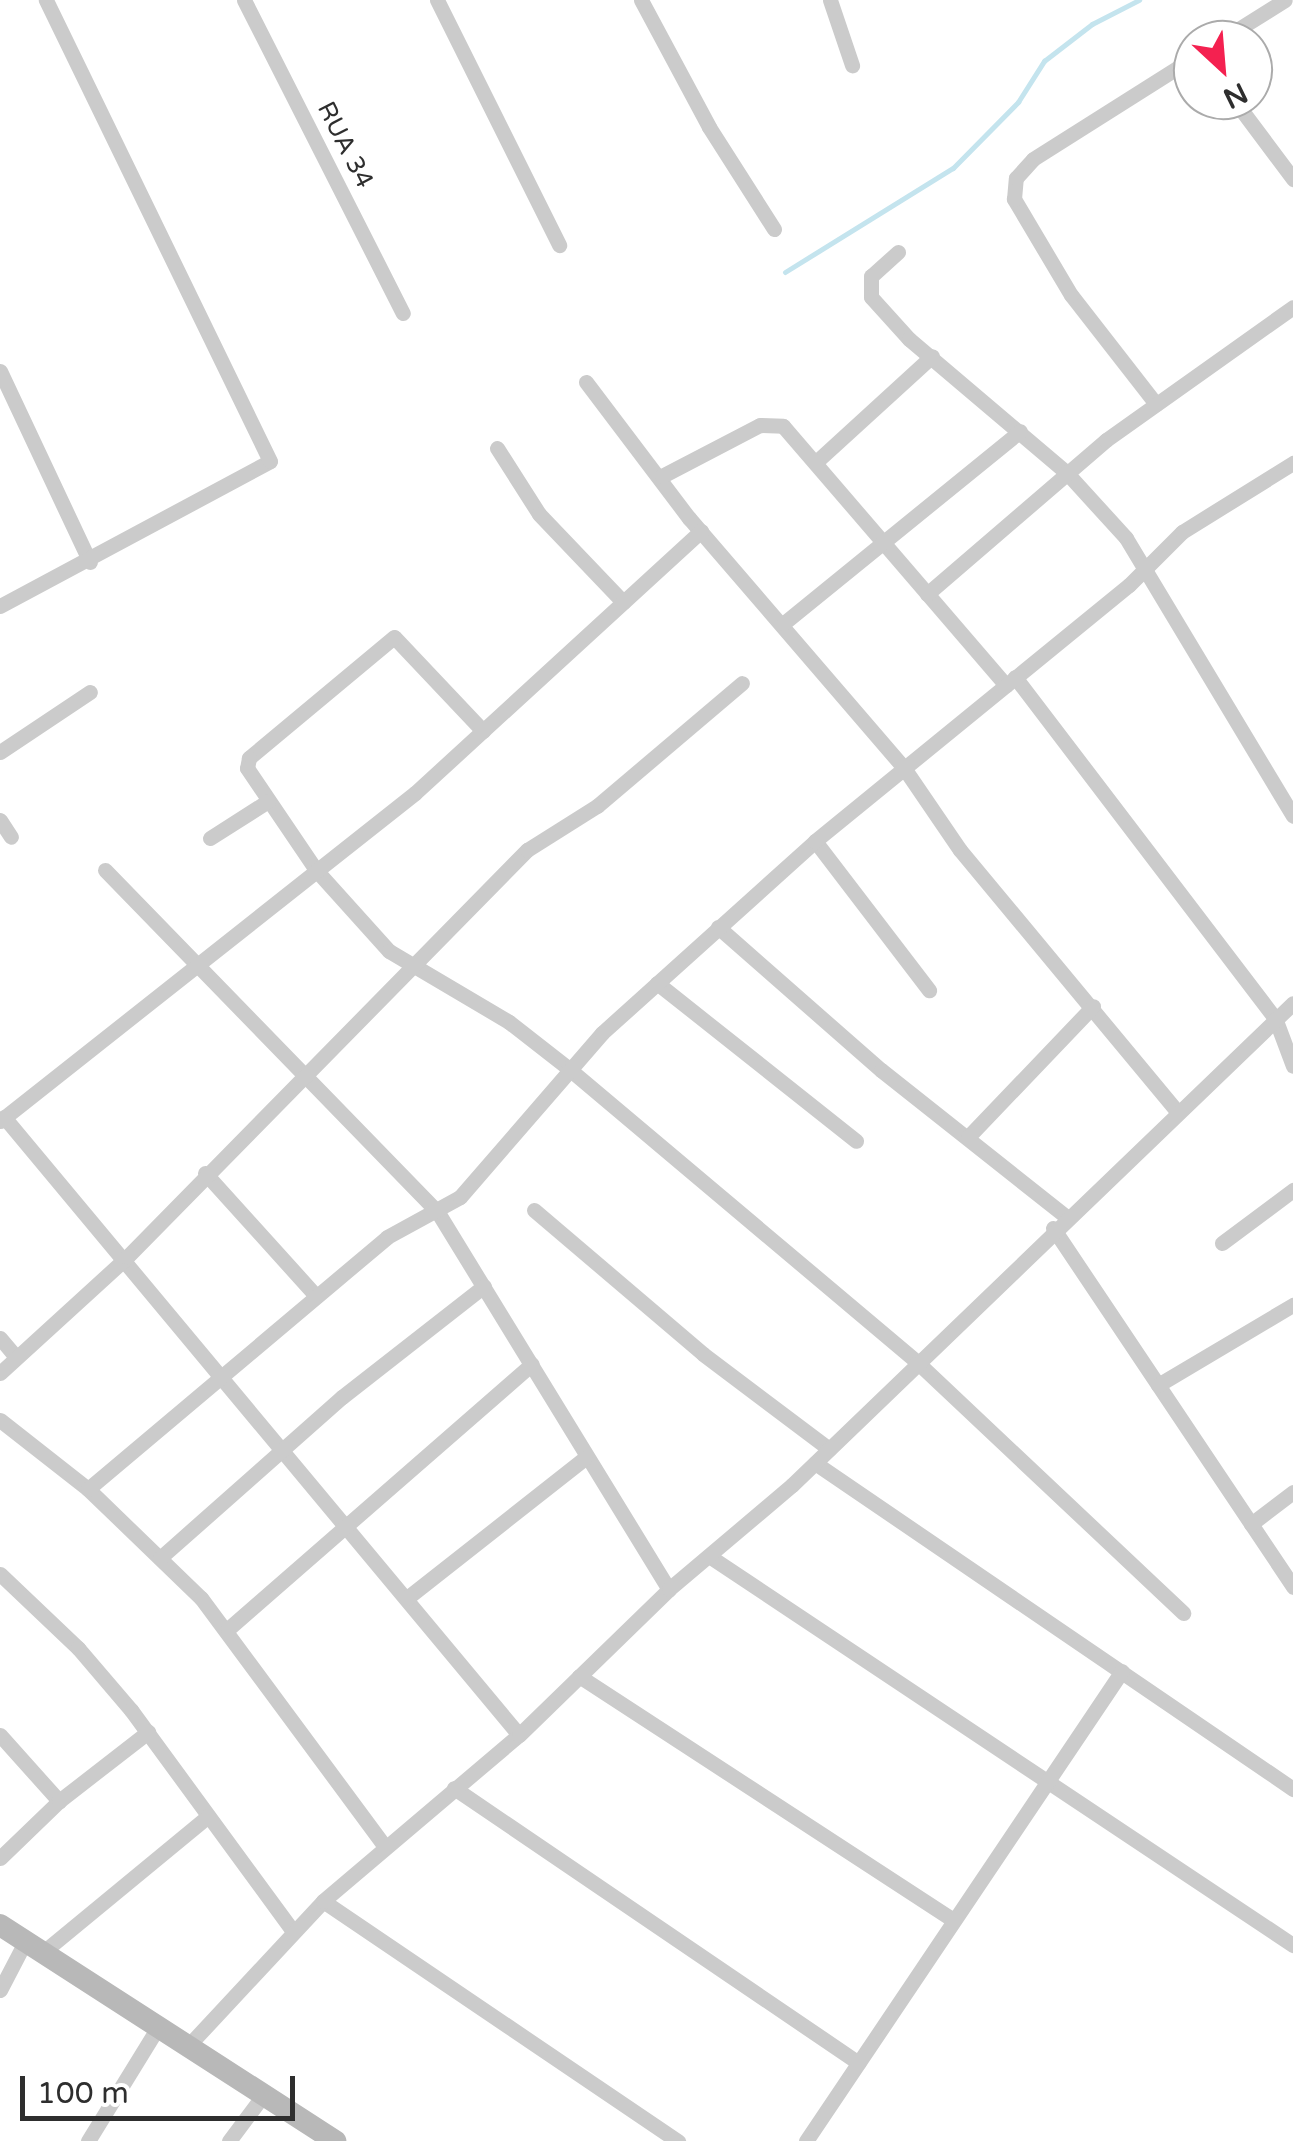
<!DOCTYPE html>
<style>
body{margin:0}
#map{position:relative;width:1293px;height:2141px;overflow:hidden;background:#fff;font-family:"Varela Round",sans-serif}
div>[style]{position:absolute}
.stream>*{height:5px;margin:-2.5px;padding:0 2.5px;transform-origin:2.5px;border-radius:2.5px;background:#c4e4ee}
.minor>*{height:15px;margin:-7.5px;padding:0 7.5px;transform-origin:7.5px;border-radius:7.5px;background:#cbcbcb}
.secondary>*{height:22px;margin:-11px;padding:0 11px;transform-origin:11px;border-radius:11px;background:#b8b8b8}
span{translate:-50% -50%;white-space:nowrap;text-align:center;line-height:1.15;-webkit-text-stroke:10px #fff;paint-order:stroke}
.street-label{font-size:25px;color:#2e2e2e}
.north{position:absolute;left:1173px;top:20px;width:100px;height:100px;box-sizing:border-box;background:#fff;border:2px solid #ababab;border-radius:50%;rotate:154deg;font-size:28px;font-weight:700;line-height:40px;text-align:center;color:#2e2e2e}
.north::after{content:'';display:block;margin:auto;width:35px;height:45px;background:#f42150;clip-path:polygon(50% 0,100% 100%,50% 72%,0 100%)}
.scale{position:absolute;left:20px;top:2076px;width:275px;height:45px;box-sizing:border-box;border:5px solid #2e2e2e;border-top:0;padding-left:12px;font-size:30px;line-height:35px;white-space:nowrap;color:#2e2e2e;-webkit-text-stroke:8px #fff;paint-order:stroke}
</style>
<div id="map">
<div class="stream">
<i style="left:785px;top:272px;width:198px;rotate:-31.8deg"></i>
<i style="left:953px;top:168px;width:93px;rotate:-45.4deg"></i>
<i style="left:1018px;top:102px;width:49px;rotate:-57.6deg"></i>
<i style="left:1044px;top:61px;width:61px;rotate:-37.6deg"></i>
<i style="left:1092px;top:24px;width:53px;rotate:-27.1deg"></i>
</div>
<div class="minor">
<i style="left:244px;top:0;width:351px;rotate:63.1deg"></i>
<i style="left:437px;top:0;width:274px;rotate:63.5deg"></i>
<i style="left:641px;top:0;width:144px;rotate:61.8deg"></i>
<i style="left:709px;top:127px;width:121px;rotate:57.5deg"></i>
<i style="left:830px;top:0;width:69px;rotate:71.3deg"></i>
<i style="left:1221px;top:40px;width:75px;rotate:-32deg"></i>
<i style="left:1234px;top:100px;width:99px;rotate:53.2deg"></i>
<i style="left:898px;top:252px;width:36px;rotate:138deg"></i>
<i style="left:871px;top:276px;width:21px;rotate:90deg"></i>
<i style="left:871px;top:297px;width:57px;rotate:47.9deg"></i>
<i style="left:909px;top:339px;width:206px;rotate:40.3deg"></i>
<i style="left:1066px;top:472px;width:89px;rotate:47.7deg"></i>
<i style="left:1126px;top:538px;width:324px;rotate:59deg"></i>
<i style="left:0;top:371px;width:211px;rotate:64.8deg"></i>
<i style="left:586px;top:382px;width:171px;rotate:52.9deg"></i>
<i style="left:689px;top:518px;width:330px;rotate:49.3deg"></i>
<i style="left:904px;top:768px;width:99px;rotate:55.7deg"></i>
<i style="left:960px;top:850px;width:339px;rotate:50.3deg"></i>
<i style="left:1156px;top:404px;width:138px;rotate:-127.9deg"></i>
<i style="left:1071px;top:295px;width:112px;rotate:-120.7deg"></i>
<i style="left:1014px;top:199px;width:21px;rotate:-85deg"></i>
<i style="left:1016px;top:178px;width:25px;rotate:-48deg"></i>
<i style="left:1033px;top:159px;width:189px;rotate:-32.3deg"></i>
<i style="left:497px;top:448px;width:78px;rotate:57.5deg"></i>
<i style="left:539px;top:514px;width:122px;rotate:46.3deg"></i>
<i style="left:816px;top:462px;width:157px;rotate:-42.4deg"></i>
<i style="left:662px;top:476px;width:110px;rotate:-27.5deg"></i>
<i style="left:760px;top:425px;width:23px;rotate:2deg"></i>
<i style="left:783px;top:426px;width:342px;rotate:49.3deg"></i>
<i style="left:927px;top:594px;width:236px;rotate:-40.7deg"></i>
<i style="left:1106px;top:440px;width:229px;rotate:-35.4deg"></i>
<i style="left:0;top:606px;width:306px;rotate:-28.2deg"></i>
<i style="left:270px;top:461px;width:513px;rotate:-115.92deg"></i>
<i style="left:784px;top:623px;width:304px;rotate:-39.1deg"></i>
<i style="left:1015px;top:677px;width:429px;rotate:52.7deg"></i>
<i style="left:1275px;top:1018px;width:51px;rotate:69.4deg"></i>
<i style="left:483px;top:731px;width:129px;rotate:-133.4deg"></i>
<i style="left:394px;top:637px;width:189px;rotate:140.2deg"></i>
<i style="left:249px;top:758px;width:10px;rotate:101deg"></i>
<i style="left:247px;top:768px;width:123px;rotate:55.9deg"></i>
<i style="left:316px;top:870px;width:109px;rotate:48deg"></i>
<i style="left:389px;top:951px;width:139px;rotate:30.6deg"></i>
<i style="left:509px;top:1022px;width:75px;rotate:37.9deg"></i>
<i style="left:568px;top:1068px;width:456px;rotate:40.1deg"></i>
<i style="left:917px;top:1362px;width:366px;rotate:43.3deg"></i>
<i style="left:0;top:752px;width:108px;rotate:-33.7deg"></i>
<i style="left:0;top:820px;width:20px;rotate:57deg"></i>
<i style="left:210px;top:838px;width:69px;rotate:-32.5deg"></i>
<i style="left:815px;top:841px;width:188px;rotate:52.6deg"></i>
<i style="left:105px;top:870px;width:476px;rotate:45.8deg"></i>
<i style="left:437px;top:1211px;width:444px;rotate:58.5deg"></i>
<i style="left:718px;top:927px;width:217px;rotate:41.3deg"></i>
<i style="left:881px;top:1070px;width:235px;rotate:38.4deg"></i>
<i style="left:657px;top:983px;width:254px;rotate:38.4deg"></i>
<i style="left:4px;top:1117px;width:804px;rotate:50.19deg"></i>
<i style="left:0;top:1121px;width:529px;rotate:-38.32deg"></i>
<i style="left:415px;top:793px;width:388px;rotate:-42.5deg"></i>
<i style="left:968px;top:1137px;width:181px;rotate:-46.3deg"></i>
<i style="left:205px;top:1173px;width:166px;rotate:47.9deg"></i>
<i style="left:534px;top:1210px;width:222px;rotate:40.4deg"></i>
<i style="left:703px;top:1354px;width:158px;rotate:37deg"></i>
<i style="left:1053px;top:1228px;width:432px;rotate:56.2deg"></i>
<i style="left:1222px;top:1243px;width:89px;rotate:-36.7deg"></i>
<i style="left:0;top:1338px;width:25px;rotate:50deg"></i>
<i style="left:0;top:1373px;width:172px;rotate:-42.4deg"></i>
<i style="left:127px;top:1257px;width:571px;rotate:-45.5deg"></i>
<i style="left:527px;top:850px;width:83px;rotate:-32.2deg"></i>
<i style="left:597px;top:806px;width:190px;rotate:-40.3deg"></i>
<i style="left:1158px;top:1385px;width:157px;rotate:-30.7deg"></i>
<i style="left:0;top:1420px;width:112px;rotate:38.1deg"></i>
<i style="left:88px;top:1489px;width:157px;rotate:44deg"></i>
<i style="left:201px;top:1598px;width:310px;rotate:53.5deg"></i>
<i style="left:815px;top:1463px;width:579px;rotate:34.29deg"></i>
<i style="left:88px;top:1489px;width:391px;rotate:-40.1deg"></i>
<i style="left:387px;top:1237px;width:83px;rotate:-28.7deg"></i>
<i style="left:460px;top:1197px;width:217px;rotate:-49.1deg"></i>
<i style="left:602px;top:1033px;width:287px;rotate:-42deg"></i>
<i style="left:815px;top:841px;width:405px;rotate:-39.2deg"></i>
<i style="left:1129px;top:585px;width:75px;rotate:-45deg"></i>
<i style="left:1182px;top:532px;width:131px;rotate:-31.9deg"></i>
<i style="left:1251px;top:1524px;width:53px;rotate:-37.3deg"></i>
<i style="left:709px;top:1556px;width:702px;rotate:33.67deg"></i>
<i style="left:160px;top:1558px;width:243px;rotate:-41.5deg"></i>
<i style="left:342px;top:1397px;width:180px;rotate:-38deg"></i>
<i style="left:0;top:1574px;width:108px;rotate:43.5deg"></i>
<i style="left:78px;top:1648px;width:82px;rotate:49.5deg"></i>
<i style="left:131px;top:1710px;width:273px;rotate:53.8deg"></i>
<i style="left:407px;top:1598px;width:226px;rotate:-38.2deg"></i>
<i style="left:228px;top:1629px;width:403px;rotate:-41.1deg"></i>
<i style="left:579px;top:1676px;width:447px;rotate:33.1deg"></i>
<i style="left:0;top:1735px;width:89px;rotate:48.2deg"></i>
<i style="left:454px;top:1788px;width:489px;rotate:34.2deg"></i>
<i style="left:0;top:1858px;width:82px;rotate:-44deg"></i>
<i style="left:59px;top:1801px;width:113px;rotate:-37.8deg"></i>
<i style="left:323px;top:1901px;width:429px;rotate:34.1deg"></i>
<i style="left:42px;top:1953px;width:215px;rotate:-39.5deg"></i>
<i style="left:0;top:1990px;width:54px;rotate:-62.5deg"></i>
<i style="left:188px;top:2046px;width:198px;rotate:-47deg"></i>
<i style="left:323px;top:1901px;width:257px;rotate:-40.3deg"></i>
<i style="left:519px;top:1735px;width:209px;rotate:-44.2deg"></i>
<i style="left:669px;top:1589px;width:161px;rotate:-40.2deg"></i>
<i style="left:792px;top:1485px;width:695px;rotate:-43.89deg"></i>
<i style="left:88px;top:2141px;width:134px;rotate:-58.4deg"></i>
<i style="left:229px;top:2141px;width:59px;rotate:-53.3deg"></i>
<i style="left:806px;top:2141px;width:566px;rotate:-56.09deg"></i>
</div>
<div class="secondary">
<i style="left:0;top:1925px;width:399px;rotate:32.8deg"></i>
</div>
<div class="street-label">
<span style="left:345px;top:145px;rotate:63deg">RUA 34</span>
</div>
<div class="north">N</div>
<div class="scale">100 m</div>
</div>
